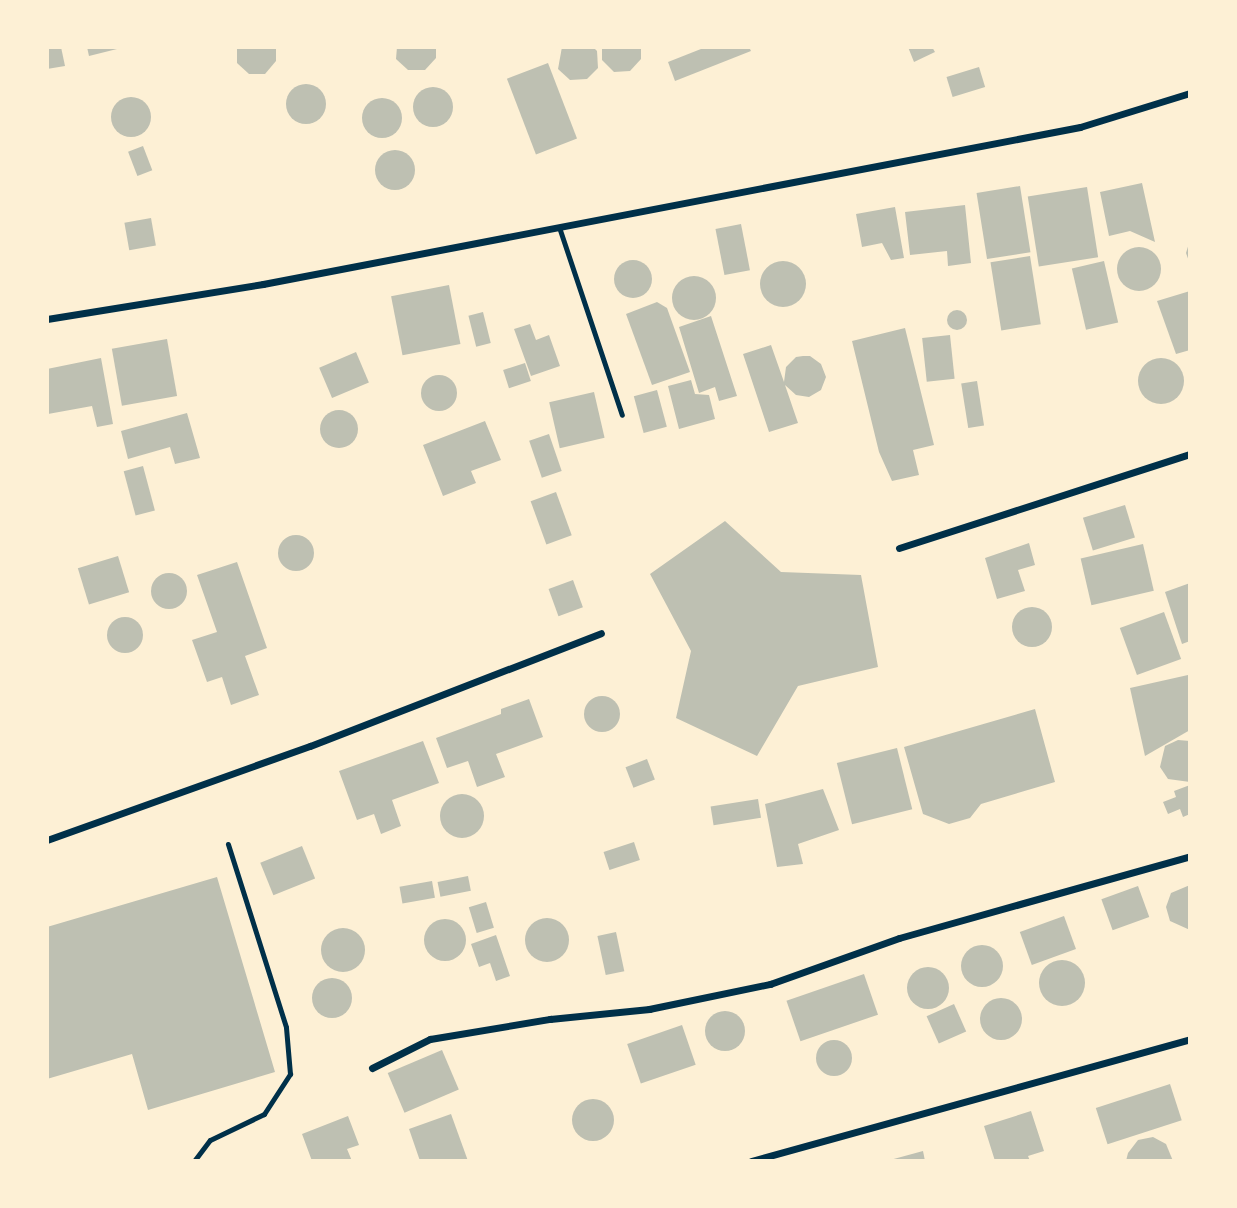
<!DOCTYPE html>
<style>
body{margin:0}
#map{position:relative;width:1237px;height:1208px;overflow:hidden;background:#fdf0d5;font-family:"Noto Sans",sans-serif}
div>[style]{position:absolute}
.building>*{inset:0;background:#bec0b2;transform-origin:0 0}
.round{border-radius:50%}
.service>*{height:5px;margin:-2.5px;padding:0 2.5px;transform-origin:2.5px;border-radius:2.5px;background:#003049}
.minor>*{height:7px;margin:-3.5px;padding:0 3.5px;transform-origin:3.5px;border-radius:3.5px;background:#003049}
span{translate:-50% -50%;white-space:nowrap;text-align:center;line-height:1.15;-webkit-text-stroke:7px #fdf0d5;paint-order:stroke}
.frame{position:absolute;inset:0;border:49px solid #fdf0d5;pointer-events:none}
</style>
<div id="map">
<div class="building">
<i style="clip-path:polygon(47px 47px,61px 47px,65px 66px,47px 69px)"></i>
<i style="clip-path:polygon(87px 47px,121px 47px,121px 48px,89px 56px)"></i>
<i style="clip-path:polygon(237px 47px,276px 47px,276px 61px,265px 74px,249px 74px,237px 63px)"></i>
<i style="clip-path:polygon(397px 47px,436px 47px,436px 58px,425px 70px,408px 70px,396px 59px)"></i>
<i style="clip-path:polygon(562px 47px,593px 47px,597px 51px,598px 68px,587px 79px,570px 80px,558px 69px)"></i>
<i style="clip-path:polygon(602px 47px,641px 47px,641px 59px,630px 71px,614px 72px,602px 60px)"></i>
<i style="clip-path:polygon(706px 47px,749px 47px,751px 51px,675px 81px,668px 62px)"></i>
<i style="clip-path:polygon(908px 47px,932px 47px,935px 52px,914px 62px)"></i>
<i style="left:548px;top:63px;width:81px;height:44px;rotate:69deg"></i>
<i style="left:979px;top:67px;width:21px;height:34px;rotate:73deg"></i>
<i class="round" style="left:286px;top:84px;width:40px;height:40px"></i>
<i class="round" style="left:413px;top:87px;width:40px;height:40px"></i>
<i class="round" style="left:111px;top:97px;width:40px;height:40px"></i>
<i class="round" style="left:362px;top:98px;width:40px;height:40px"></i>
<i style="left:143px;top:146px;width:26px;height:16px;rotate:69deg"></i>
<i class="round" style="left:375px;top:150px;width:40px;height:40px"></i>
<i style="clip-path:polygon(1142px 183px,1155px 242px,1130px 231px,1109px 236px,1100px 192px)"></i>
<i style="left:1020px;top:186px;width:67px;height:44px;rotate:81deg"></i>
<i style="left:1087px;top:187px;width:71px;height:60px;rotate:81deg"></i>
<i style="clip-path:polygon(965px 205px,971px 263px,948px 266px,947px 251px,910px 255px,905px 212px)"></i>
<i style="clip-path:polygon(895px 207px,904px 258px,891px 260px,882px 243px,862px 247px,856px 214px)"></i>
<i style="left:151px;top:218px;width:28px;height:27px;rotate:80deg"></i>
<i style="left:741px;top:224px;width:47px;height:26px;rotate:79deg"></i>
<i style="clip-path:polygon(1190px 240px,1190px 264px,1186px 253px)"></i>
<i class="round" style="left:1117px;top:247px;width:44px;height:44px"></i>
<i style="left:1030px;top:256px;width:69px;height:40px;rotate:81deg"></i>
<i class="round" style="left:614px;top:260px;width:38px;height:38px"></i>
<i class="round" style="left:760px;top:261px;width:46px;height:46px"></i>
<i style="left:1104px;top:261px;width:63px;height:33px;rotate:77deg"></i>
<i class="round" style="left:672px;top:276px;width:44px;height:44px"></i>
<i style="left:449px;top:285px;width:60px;height:59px;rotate:79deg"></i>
<i style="clip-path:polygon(1190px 291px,1190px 350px,1176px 354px,1157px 301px)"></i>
<i style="clip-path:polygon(657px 302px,667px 308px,690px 372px,652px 385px,626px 314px)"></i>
<i class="round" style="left:947px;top:310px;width:20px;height:20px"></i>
<i style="left:483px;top:312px;width:32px;height:15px;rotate:76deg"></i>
<i style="clip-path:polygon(711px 316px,737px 396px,719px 401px,715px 387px,699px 393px,679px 327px)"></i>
<i style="clip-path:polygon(530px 324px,536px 340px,549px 335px,560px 366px,531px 376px,514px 329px)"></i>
<i style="clip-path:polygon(905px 328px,934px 445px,913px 450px,919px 475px,892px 481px,879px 452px,852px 341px)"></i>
<i style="left:950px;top:335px;width:44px;height:28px;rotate:84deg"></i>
<i style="left:167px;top:339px;width:58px;height:56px;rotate:80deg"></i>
<i style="clip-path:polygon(771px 345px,784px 382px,786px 367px,796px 357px,803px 356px,810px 356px,821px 364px,826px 377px,821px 390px,809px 397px,796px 395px,785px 385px,798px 423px,769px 432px,743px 354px)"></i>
<i style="left:356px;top:352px;width:33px;height:40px;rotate:67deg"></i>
<i class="round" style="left:1138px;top:358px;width:46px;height:46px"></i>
<i style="clip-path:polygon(101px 358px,113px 424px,97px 427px,92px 406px,48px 414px,47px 369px)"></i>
<i style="left:525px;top:363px;width:19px;height:23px;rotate:72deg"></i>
<i class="round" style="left:421px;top:375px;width:36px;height:36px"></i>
<i style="clip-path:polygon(691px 380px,695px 394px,709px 395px,715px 419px,679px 429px,668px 386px)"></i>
<i style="left:977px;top:381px;width:45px;height:16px;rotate:81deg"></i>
<i style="left:657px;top:390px;width:38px;height:24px;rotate:75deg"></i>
<i style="left:594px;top:392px;width:47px;height:46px;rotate:77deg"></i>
<i class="round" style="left:320px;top:410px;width:38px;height:38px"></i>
<i style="clip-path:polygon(187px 413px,200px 458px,175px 464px,170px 447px,128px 459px,121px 431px)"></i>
<i style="clip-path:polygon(485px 421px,501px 460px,471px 471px,476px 483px,443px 496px,423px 445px)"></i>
<i style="left:549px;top:434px;width:39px;height:21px;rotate:71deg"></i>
<i style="left:143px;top:466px;width:46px;height:20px;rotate:75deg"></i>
<i style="left:556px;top:492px;width:46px;height:27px;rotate:70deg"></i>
<i style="left:1125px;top:505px;width:34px;height:44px;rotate:73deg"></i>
<i style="clip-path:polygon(725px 521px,781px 572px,861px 575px,878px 667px,798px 686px,757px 756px,676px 718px,691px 651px,650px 574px)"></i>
<i class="round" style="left:278px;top:535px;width:36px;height:36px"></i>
<i style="clip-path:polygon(1029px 543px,1035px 565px,1018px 570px,1025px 591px,997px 599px,985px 558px)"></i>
<i style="left:1143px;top:544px;width:48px;height:64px;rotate:77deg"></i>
<i style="left:118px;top:556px;width:38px;height:42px;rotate:73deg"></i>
<i style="clip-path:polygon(237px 562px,267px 648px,245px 656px,259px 695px,231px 705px,222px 677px,207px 682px,192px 640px,217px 632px,197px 575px)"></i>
<i class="round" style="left:151px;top:573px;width:36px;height:36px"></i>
<i style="left:573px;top:580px;width:29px;height:26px;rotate:70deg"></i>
<i style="clip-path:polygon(1190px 583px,1190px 641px,1182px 644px,1165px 592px)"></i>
<i class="round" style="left:1012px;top:607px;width:40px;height:40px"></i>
<i style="left:1164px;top:612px;width:50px;height:47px;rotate:70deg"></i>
<i class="round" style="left:107px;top:617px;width:36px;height:36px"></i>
<i style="clip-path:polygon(1188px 675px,1190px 730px,1145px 756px,1130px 688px)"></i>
<i class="round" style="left:584px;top:696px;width:36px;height:36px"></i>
<i style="clip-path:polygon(529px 699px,543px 737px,496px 754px,505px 777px,477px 787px,468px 761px,447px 768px,436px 738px,501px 714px,501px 709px)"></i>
<i style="clip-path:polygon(1035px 709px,1055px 782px,981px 804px,970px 818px,949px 824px,923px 814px,904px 747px)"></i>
<i style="clip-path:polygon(1178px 740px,1190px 741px,1190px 782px,1168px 779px,1160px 767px,1165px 746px)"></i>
<i style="clip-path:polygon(423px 741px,439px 783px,392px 800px,401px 826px,381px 834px,374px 814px,357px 820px,339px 771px)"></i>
<i style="left:897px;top:748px;width:63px;height:62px;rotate:76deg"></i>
<i style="left:647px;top:759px;width:22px;height:23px;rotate:69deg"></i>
<i style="clip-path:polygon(1190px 785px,1190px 814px,1183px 817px,1180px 809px,1168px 814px,1163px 802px,1176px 797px,1174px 791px)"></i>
<i style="clip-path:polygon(823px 789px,839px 830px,798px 844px,803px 864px,777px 867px,765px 804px)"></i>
<i class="round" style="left:440px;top:794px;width:44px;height:44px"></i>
<i style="left:758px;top:799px;width:19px;height:48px;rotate:81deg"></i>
<i style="left:634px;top:842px;width:19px;height:32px;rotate:72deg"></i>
<i style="left:302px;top:846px;width:35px;height:45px;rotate:68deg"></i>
<i style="left:468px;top:876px;width:15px;height:31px;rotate:79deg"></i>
<i style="clip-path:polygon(217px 877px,275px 1072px,148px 1110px,132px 1054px,47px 1079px,47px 927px)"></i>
<i style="left:432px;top:881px;width:17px;height:33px;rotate:80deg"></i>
<i style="clip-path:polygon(1190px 885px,1190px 930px,1170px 921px,1166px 907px,1171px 893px)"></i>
<i style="left:1138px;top:886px;width:33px;height:39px;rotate:70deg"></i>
<i style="left:486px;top:902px;width:27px;height:18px;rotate:73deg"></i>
<i style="left:1064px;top:916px;width:35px;height:47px;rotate:70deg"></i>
<i class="round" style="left:525px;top:918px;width:44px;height:44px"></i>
<i class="round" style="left:424px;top:919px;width:42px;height:42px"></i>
<i class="round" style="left:321px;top:928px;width:44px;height:44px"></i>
<i style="left:616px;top:932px;width:40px;height:19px;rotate:78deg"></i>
<i style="clip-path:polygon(496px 935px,510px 976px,496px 981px,490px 963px,479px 967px,471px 944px)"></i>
<i class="round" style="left:961px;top:945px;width:42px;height:42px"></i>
<i class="round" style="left:1039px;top:960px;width:46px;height:46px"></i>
<i class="round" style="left:907px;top:967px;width:42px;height:42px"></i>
<i style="left:864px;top:974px;width:43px;height:82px;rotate:71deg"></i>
<i class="round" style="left:312px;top:978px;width:40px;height:40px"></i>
<i class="round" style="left:980px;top:998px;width:42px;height:42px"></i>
<i style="left:954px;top:1004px;width:30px;height:30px;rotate:66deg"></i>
<i class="round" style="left:705px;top:1011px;width:40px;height:40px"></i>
<i style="left:682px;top:1025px;width:42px;height:58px;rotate:71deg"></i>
<i class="round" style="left:816px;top:1040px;width:36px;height:36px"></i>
<i style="left:442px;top:1050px;width:43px;height:59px;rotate:67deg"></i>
<i style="left:1170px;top:1084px;width:38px;height:78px;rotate:72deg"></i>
<i class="round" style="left:572px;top:1099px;width:42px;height:42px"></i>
<i style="clip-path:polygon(1031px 1111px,1044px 1151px,1028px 1156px,1030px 1161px,995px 1161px,984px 1126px)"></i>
<i style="clip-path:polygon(451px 1114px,468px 1161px,420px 1161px,409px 1129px)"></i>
<i style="clip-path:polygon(348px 1116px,359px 1145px,347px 1149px,352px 1161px,312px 1161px,302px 1134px)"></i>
<i style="clip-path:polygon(1153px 1137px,1166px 1144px,1173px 1161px,1126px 1161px,1128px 1153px,1138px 1140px)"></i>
<i style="clip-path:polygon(923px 1151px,925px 1161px,890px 1161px,890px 1160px)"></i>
</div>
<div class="service">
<i style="left:559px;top:227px;width:198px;rotate:71.5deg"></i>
<i style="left:194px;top:1161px;width:26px;rotate:-53deg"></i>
<i style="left:210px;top:1140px;width:60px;rotate:-25.7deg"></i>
<i style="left:264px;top:1114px;width:48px;rotate:-57deg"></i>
<i style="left:290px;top:1074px;width:47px;rotate:-94.9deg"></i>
<i style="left:286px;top:1027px;width:192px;rotate:-107.6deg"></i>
</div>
<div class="minor">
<i style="left:47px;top:319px;width:219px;rotate:-9.2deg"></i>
<i style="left:263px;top:284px;width:832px;rotate:-10.88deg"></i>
<i style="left:1080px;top:127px;width:115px;rotate:-17.2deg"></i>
<i style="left:899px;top:548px;width:306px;rotate:-17.9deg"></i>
<i style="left:47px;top:840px;width:279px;rotate:-19.7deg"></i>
<i style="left:310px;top:746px;width:312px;rotate:-21.2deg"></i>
<i style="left:372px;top:1068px;width:65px;rotate:-26.6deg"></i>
<i style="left:430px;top:1039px;width:122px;rotate:-9.5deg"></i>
<i style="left:550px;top:1019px;width:100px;rotate:-5.8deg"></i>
<i style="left:649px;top:1009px;width:124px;rotate:-11.7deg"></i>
<i style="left:770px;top:984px;width:137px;rotate:-19.6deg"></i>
<i style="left:899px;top:938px;width:302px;rotate:-15.7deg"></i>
<i style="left:751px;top:1161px;width:456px;rotate:-15.5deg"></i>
</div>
<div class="frame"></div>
</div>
